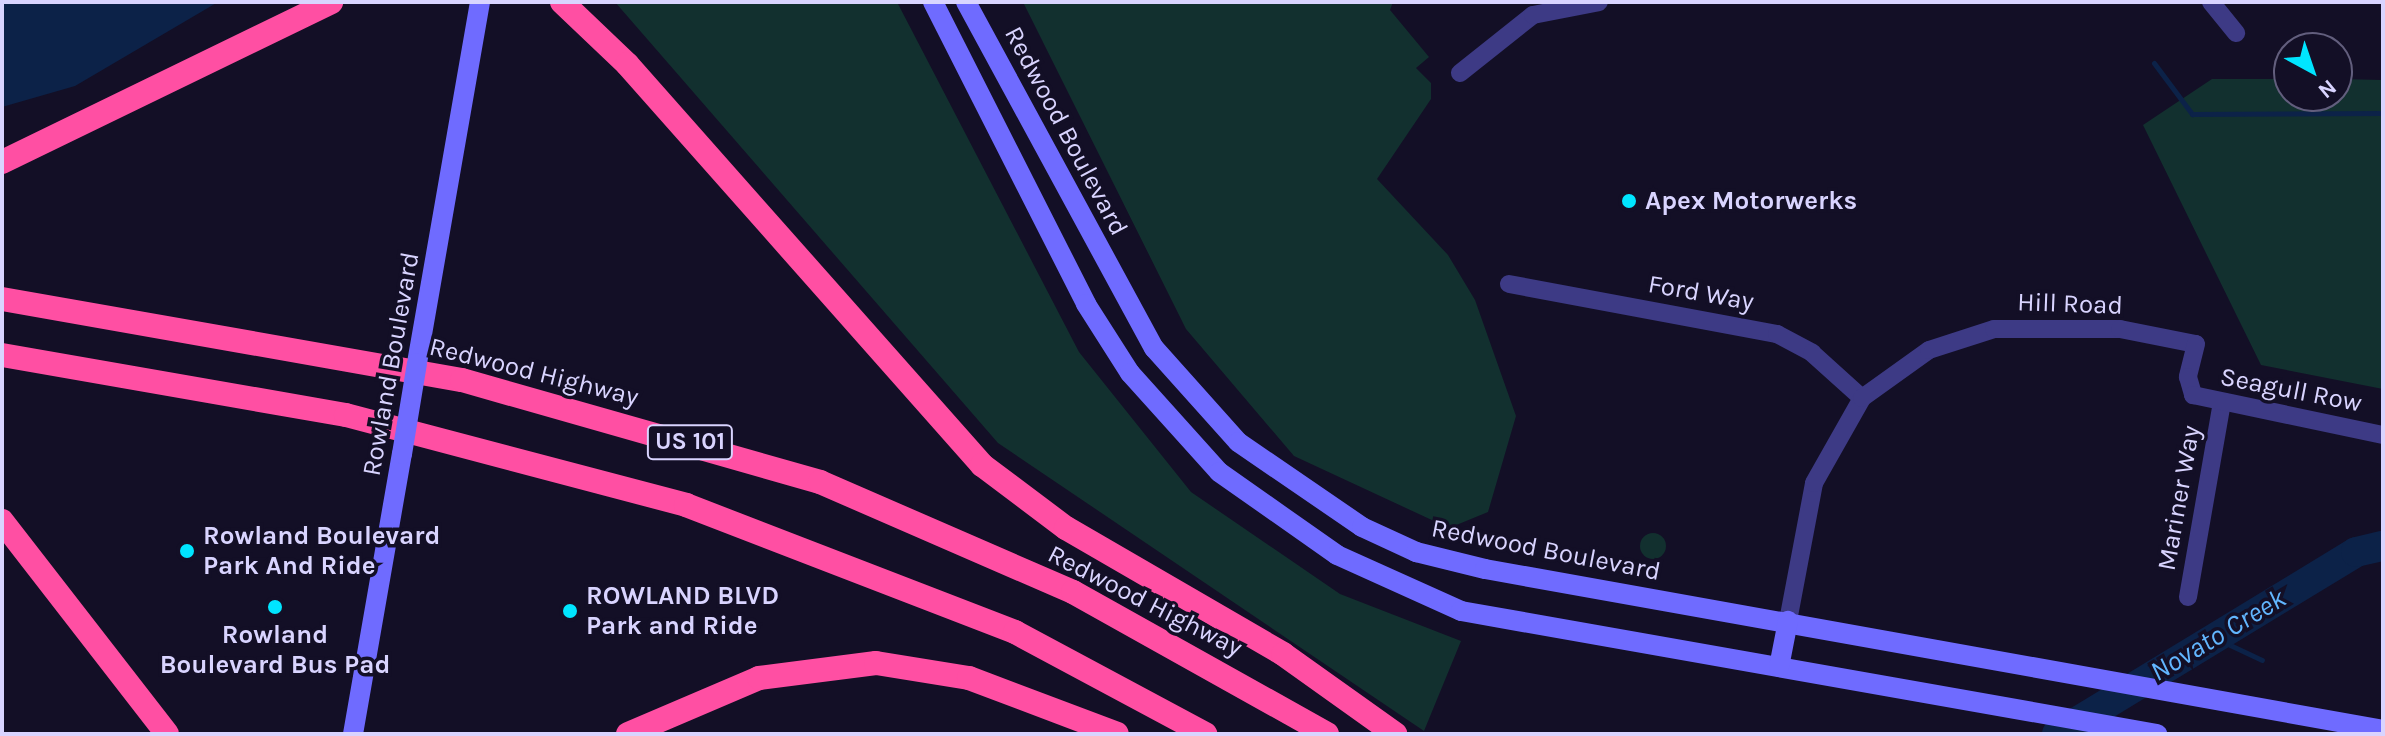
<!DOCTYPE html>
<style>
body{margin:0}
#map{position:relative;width:2385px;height:736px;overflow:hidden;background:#130f26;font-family:Karla,sans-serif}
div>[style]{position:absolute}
.green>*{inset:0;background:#12302f}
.round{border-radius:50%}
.water>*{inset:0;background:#0c2248}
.stream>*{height:5px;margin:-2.5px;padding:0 2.5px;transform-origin:2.5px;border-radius:2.5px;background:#0c2248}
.river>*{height:30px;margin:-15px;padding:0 15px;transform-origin:15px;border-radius:15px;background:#0c2248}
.street>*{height:18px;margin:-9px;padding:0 9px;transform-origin:9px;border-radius:9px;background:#3d3a85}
.secondary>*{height:20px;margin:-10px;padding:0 10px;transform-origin:10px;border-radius:10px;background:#6f6bff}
.highway>*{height:24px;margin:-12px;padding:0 12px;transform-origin:12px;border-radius:12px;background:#ff4fa3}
.secondary-bridge>*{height:20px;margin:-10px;padding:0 10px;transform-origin:10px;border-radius:10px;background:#6f6bff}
.dots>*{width:22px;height:22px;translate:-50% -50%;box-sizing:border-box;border:4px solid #130f26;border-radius:50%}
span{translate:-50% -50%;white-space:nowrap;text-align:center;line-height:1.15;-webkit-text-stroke:7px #130f26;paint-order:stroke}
.shield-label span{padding:2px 6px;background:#130f26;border:2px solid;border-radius:6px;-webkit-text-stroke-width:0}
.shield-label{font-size:24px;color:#d9d4ff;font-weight:700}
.street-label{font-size:26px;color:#d9d4ff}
.poi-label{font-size:26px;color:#d9d4ff;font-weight:700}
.left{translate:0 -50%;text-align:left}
.water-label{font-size:28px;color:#62b6ff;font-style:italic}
.frame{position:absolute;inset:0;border:4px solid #d9d4ff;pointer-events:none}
.north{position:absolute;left:2273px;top:32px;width:80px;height:80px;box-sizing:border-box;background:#130f26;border:2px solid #625e7d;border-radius:50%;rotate:140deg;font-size:22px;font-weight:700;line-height:32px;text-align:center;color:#d9d4ff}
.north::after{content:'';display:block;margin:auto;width:28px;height:36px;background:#00e5ff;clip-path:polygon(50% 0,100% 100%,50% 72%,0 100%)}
</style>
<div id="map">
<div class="green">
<i style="clip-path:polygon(615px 2px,897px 2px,1079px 352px,1191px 492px,1340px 594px,1461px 641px,1424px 731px,998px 443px)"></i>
<i style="clip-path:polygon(1023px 2px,1393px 2px,1390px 10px,1429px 57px,1416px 68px,1431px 83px,1431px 99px,1377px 179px,1448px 255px,1475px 300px,1516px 416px,1488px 512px,1449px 528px,1294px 456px,1186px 329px)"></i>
<i style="clip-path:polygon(2212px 79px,2289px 79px,2289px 96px,2337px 96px,2337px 79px,2383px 80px,2383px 389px,2261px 365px,2143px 125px)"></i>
<i class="round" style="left:1640px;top:533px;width:26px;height:26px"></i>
</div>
<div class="water">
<i style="clip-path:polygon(2px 2px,218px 2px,75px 86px,2px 107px)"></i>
</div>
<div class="stream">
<i style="left:2154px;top:63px;width:64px;rotate:53.3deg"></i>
<i style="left:2192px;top:114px;width:191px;rotate:-0.3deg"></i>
<i style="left:2213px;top:637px;width:54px;rotate:25.1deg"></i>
</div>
<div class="river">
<i style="left:2057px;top:734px;width:350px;rotate:-31.3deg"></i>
<i style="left:2356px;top:552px;width:28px;rotate:-13deg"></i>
</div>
<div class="street">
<i style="left:2211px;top:2px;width:40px;rotate:51deg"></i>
<i style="left:1460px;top:73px;width:93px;rotate:-38.5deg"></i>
<i style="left:1533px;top:15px;width:67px;rotate:-11.1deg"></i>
<i style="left:1509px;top:284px;width:273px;rotate:10.6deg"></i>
<i style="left:1777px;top:334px;width:40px;rotate:28deg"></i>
<i style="left:1812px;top:353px;width:67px;rotate:42deg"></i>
<i style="left:2188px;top:597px;width:193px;rotate:-80.1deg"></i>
<i style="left:1788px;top:621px;width:140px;rotate:-79.3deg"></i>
<i style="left:1814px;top:483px;width:98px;rotate:-60.5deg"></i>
<i style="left:1862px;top:398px;width:82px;rotate:-35.6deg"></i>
<i style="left:1929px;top:350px;width:68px;rotate:-17.9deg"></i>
<i style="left:1994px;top:329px;width:126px"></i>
<i style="left:2120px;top:329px;width:77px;rotate:11.2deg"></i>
<i style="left:2196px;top:344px;width:34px;rotate:104deg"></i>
<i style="left:2188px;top:377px;width:19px;rotate:74deg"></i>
<i style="left:2193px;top:395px;width:194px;rotate:11.9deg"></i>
</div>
<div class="secondary">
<i style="left:933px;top:2px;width:339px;rotate:63.1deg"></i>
<i style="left:1086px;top:304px;width:82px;rotate:57.5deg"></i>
<i style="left:1130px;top:373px;width:133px;rotate:48deg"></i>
<i style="left:1219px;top:472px;width:144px;rotate:35.1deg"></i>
<i style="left:1337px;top:555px;width:136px;rotate:24.3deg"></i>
<i style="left:1461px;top:611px;width:707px;rotate:10.02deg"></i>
<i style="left:966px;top:2px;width:394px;rotate:61.5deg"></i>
<i style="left:1154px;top:348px;width:126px;rotate:48.2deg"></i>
<i style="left:1238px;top:442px;width:150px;rotate:34.4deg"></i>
<i style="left:1362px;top:527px;width:60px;rotate:24.8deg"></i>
<i style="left:1416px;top:552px;width:71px;rotate:13.8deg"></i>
<i style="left:1485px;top:569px;width:912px;rotate:10.16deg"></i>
<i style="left:417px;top:363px;width:366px;rotate:-80.1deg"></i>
<i style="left:1779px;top:667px;width:47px;rotate:-78.9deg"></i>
<i style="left:353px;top:734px;width:284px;rotate:-80.1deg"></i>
</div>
<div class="highway">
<i style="left:562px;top:2px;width:90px;rotate:43.6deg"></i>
<i style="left:627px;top:64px;width:536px;rotate:48.48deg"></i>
<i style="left:982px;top:465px;width:105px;rotate:36.9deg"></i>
<i style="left:1066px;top:528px;width:251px;rotate:30.1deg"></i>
<i style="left:1283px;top:654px;width:138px;rotate:35.5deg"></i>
<i style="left:2px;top:162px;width:366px;rotate:-25.9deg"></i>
<i style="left:2px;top:299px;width:467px;rotate:10deg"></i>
<i style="left:462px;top:380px;width:372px;rotate:15.9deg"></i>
<i style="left:820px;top:482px;width:276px;rotate:23.5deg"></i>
<i style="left:1073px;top:592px;width:291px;rotate:29.2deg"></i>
<i style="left:2px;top:355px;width:349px;rotate:9.9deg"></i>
<i style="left:346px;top:415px;width:352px;rotate:14.8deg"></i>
<i style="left:686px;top:505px;width:353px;rotate:21.1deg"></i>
<i style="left:1015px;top:632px;width:216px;rotate:28.2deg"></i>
<i style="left:2px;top:521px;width:269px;rotate:52.2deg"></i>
<i style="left:628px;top:734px;width:142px;rotate:-23.1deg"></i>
<i style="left:759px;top:678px;width:118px;rotate:-7.3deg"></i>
<i style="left:876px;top:663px;width:94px;rotate:9.2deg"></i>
<i style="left:969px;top:678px;width:158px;rotate:20.7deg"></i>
</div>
<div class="secondary-bridge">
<i style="left:402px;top:454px;width:92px;rotate:-80.6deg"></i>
</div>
<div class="dots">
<i style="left:1629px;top:201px;background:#00e5ff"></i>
<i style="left:187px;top:551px;background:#00e5ff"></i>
<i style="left:275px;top:607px;background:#00e5ff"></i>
<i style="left:570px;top:611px;background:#00e5ff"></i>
</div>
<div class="shield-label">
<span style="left:690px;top:442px">US 101</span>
</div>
<div class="street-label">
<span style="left:1066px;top:131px;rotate:62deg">Redwood Boulevard</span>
<span style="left:1701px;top:293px;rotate:10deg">Ford Way</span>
<span style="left:2070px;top:304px;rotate:2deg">Hill Road</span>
<span style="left:391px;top:364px;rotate:-80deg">Rowland Boulevard</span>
<span style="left:534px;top:372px;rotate:14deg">Redwood Highway</span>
<span style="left:2291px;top:390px;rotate:11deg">Seagull Row</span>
<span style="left:2179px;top:498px;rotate:-80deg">Mariner Way</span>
<span style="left:1546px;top:550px;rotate:11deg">Redwood Boulevard</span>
<span style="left:1145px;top:601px;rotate:27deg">Redwood Highway</span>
</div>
<div class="poi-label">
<span class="left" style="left:1645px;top:201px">Apex Motorwerks</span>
<span class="left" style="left:203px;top:551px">Rowland Boulevard<br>Park And Ride</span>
<span class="left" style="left:586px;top:611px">ROWLAND BLVD<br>Park and Ride</span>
<span style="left:275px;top:650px">Rowland<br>Boulevard Bus Pad</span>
</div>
<div class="water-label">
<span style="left:2218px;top:635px;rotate:-31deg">Novato Creek</span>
</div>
<div class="frame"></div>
<div class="north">N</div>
</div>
